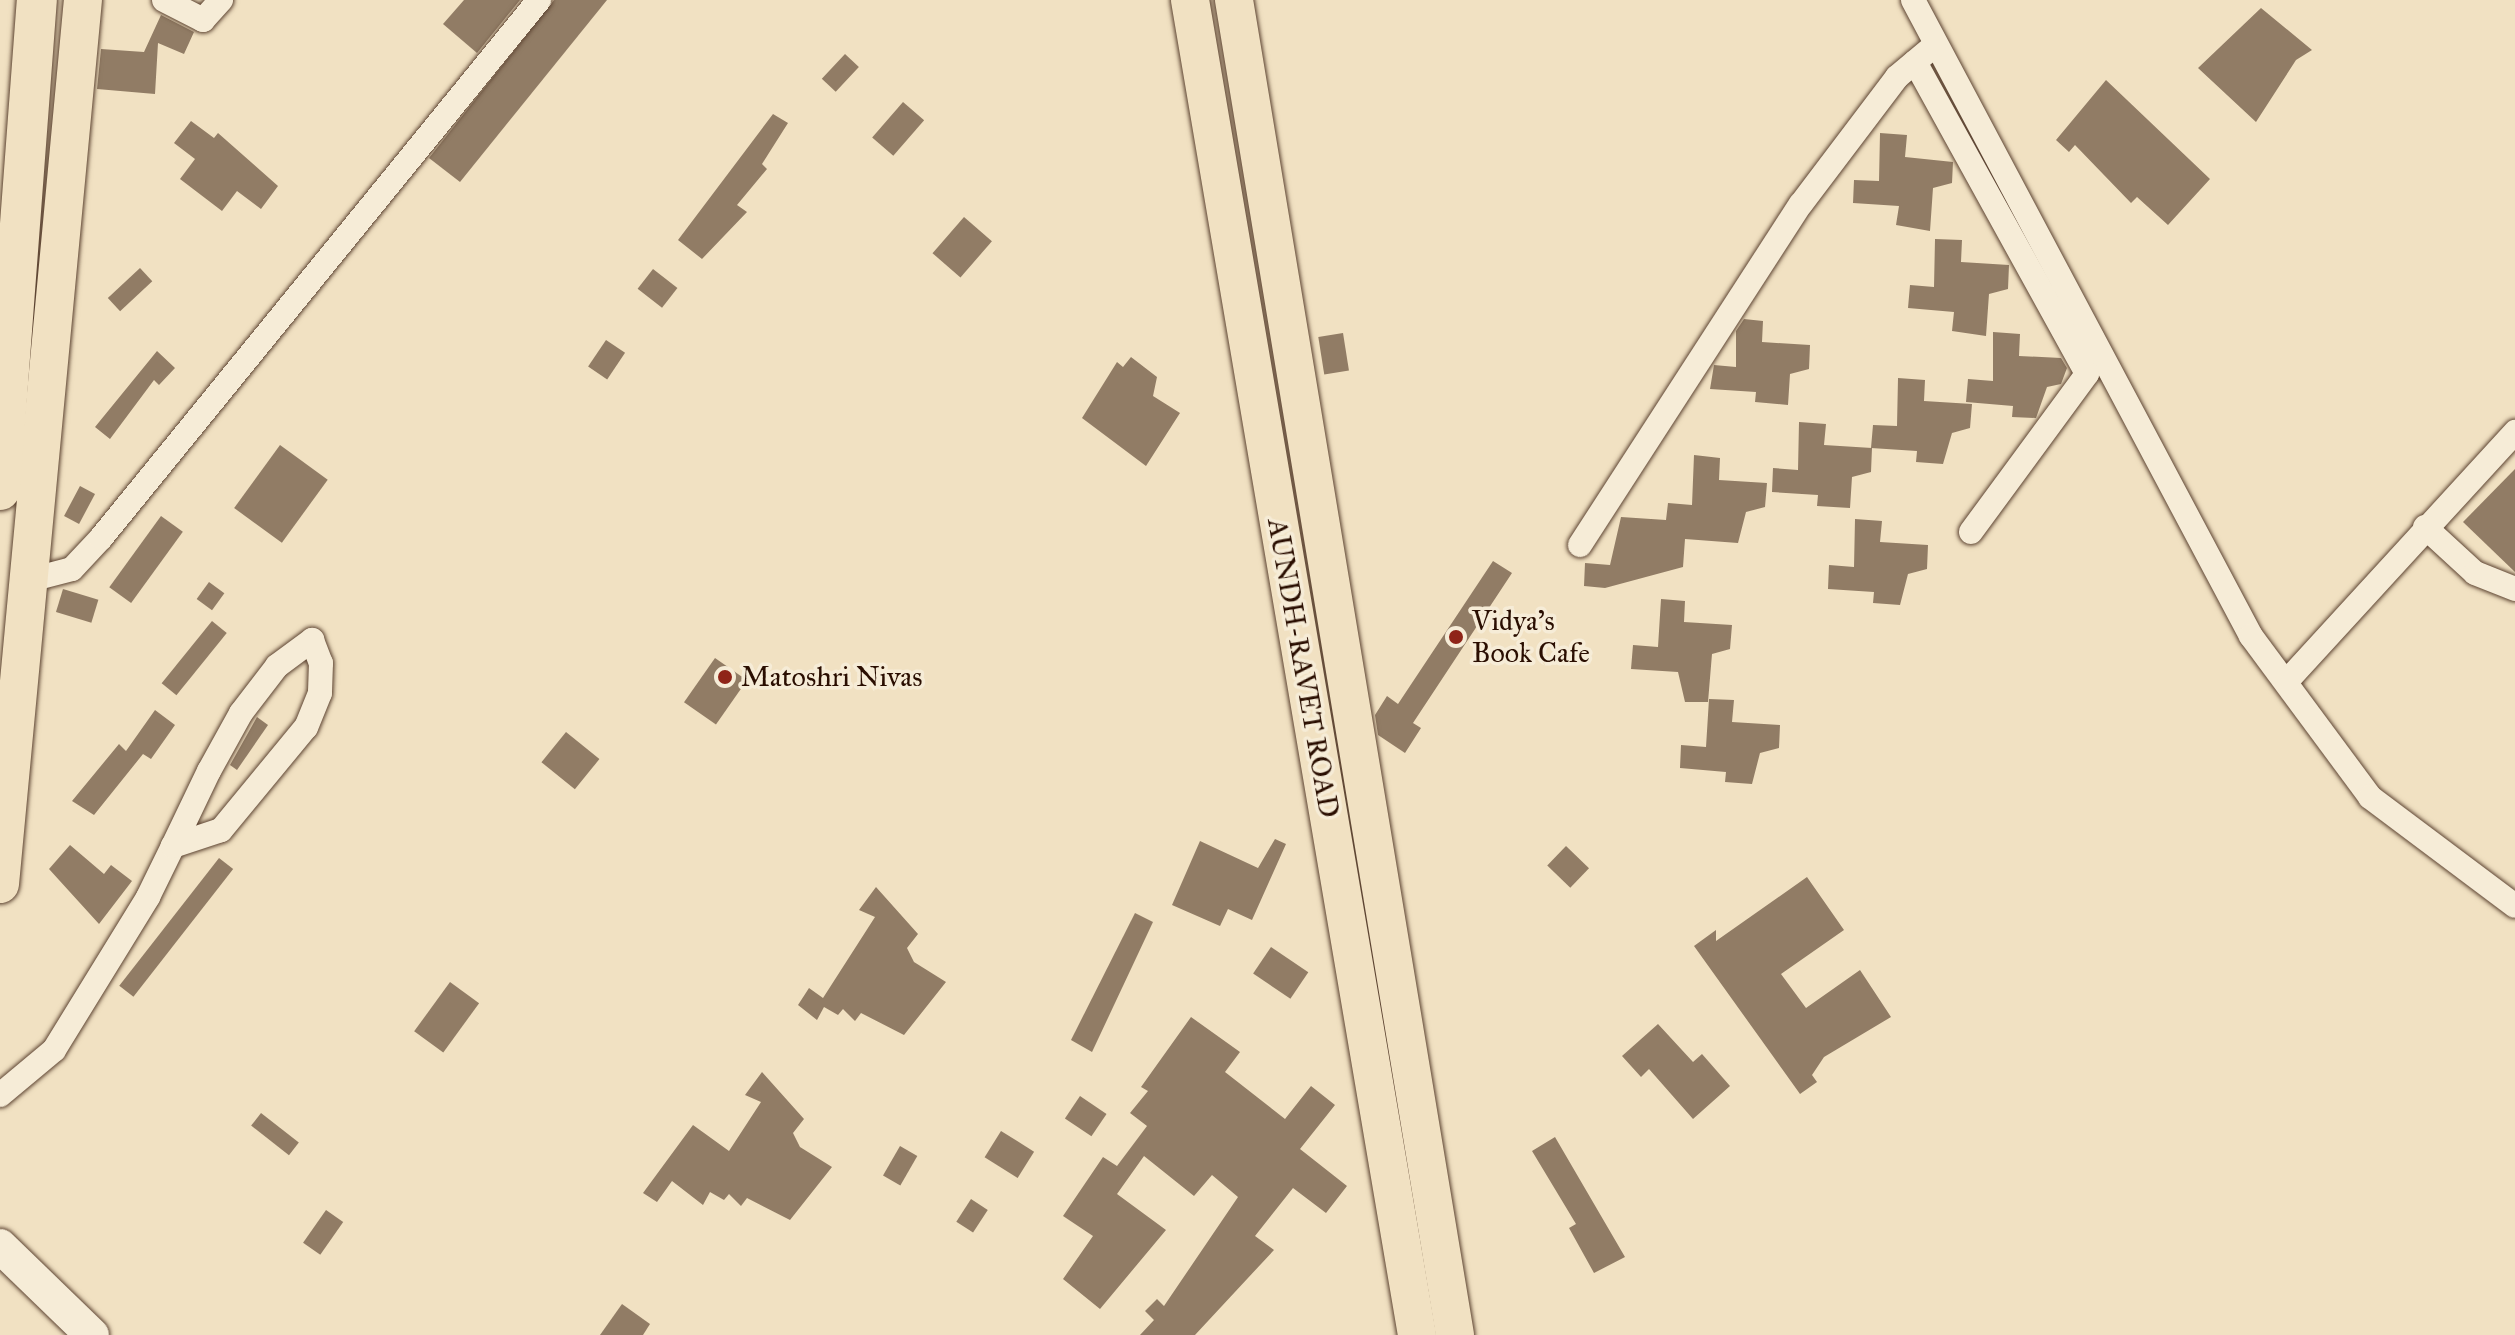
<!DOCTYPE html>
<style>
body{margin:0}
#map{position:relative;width:2515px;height:1335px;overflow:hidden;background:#f1e1c2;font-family:"IM FELL Great Primer",serif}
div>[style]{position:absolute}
.building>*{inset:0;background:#917c65;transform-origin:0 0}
.roads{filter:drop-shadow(0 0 2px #5c4331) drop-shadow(0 0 2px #5c4331)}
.minor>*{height:24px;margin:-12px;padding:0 12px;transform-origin:12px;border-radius:12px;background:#f6ecd7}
.secondary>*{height:34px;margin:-17px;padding:0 17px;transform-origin:17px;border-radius:17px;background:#f6ecd7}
.primary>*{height:38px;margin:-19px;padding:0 19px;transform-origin:19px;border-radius:19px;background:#f1e1c2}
.trunk>*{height:40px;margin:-20px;padding:0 20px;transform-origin:20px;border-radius:20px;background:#f1e1c2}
.dots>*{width:22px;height:22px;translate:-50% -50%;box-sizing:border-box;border:4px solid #f6ecd7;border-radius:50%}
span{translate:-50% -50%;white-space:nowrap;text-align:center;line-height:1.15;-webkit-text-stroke:7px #f6ecd7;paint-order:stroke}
.poi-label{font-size:28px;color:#2a0e01}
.left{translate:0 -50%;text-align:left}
.street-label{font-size:28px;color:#2a0e01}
</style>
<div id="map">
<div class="building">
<i style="clip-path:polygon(464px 0,520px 0,477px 53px,443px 24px)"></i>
<i style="clip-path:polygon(554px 0,607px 0,460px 182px,429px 158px)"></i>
<i style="clip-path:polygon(2261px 8px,2312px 50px,2296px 60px,2256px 122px,2198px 68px)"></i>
<i style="clip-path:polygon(161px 15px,194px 32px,184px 54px,158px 43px,155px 94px,97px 89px,101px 49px,144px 52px)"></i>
<i style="left:845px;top:54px;width:19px;height:34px;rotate:43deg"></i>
<i style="clip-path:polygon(2106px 80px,2210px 179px,2168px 225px,2137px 197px,2131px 203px,2075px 145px,2069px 152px,2056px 140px)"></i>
<i style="left:903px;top:102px;width:28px;height:47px;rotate:41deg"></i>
<i style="clip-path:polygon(773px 114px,788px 123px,762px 164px,767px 169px,737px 205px,747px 212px,702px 259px,678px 240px)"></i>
<i style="clip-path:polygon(191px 121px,214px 138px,218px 133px,278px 186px,261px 209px,237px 191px,222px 211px,180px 179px,195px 159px,174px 143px)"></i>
<i style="clip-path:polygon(1880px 133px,1907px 135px,1905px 157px,1953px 162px,1952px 183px,1933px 188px,1930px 231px,1896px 225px,1899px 206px,1853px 203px,1854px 180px,1879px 181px)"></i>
<i style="left:964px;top:217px;width:37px;height:48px;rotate:41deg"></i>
<i style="clip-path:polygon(1935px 239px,1962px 240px,1961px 262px,2009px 265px,2008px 289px,1989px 294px,1986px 336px,1952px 331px,1954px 312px,1908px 308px,1910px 285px,1934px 287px)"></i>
<i style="left:140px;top:268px;width:18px;height:44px;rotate:47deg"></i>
<i style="left:653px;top:269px;width:31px;height:25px;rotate:38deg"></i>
<i style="clip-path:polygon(1744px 319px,1763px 321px,1762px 342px,1810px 345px,1809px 369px,1790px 374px,1788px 405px,1755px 402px,1756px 392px,1710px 389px,1714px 365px,1736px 367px,1736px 331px)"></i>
<i style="clip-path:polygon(1993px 332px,2020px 334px,2019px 356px,2061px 358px,2067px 368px,2061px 384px,2047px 387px,2036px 418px,2012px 417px,2013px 406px,1966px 402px,1968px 379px,1993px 381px)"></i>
<i style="left:1343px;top:333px;width:38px;height:25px;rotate:81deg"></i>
<i style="left:606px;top:340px;width:23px;height:32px;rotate:34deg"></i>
<i style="clip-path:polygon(157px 351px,175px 368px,159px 385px,154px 380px,110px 439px,95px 427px)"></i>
<i style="clip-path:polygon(1131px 357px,1157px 377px,1153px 396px,1180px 413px,1146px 466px,1082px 418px,1117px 362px,1123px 367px)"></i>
<i style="clip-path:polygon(1898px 378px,1925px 380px,1924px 401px,1972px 404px,1970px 428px,1952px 433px,1943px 464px,1916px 462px,1917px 451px,1871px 448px,1873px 425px,1897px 426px)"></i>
<i style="clip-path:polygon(1799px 422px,1826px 424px,1824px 445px,1872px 448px,1871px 472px,1852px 477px,1850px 508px,1817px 506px,1818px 495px,1772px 492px,1773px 468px,1798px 470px)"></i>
<i style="left:280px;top:445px;width:59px;height:78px;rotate:36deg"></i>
<i style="clip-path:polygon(1694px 455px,1720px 458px,1719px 480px,1767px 483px,1765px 507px,1746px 512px,1738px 543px,1685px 539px,1683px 567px,1605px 588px,1584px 586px,1585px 563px,1610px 565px,1621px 517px,1666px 520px,1668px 503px,1692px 505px)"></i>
<i style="clip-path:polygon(2515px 469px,2515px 572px,2463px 522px)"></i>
<i style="left:80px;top:486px;width:17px;height:34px;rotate:28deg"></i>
<i style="left:161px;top:516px;width:27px;height:88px;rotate:36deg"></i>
<i style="clip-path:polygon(1855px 519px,1882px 521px,1880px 542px,1928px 545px,1927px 569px,1908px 574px,1900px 605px,1873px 603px,1874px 592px,1828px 589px,1829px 565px,1854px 567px)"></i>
<i style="clip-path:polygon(1493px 561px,1512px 573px,1413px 723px,1421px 728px,1405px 753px,1378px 735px,1375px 715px,1387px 696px,1398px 704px)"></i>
<i style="left:209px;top:582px;width:19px;height:21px;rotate:36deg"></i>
<i style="left:63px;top:589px;width:37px;height:24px;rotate:17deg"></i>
<i style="clip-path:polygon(1661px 599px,1685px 601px,1684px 622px,1732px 625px,1730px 649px,1712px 654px,1708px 702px,1685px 702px,1678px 672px,1631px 669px,1633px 645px,1658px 647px)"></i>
<i style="left:212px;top:621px;width:19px;height:80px;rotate:39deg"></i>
<i style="left:715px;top:658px;width:39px;height:54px;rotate:35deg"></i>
<i style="clip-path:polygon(1709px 699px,1734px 700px,1732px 722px,1780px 725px,1779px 748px,1760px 753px,1752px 784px,1725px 782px,1726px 772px,1680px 768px,1681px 745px,1706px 747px)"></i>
<i style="clip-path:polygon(155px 710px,175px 725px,151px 759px,143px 754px,94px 815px,72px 801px,119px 744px,126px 751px)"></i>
<i style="clip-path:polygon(257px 717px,268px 725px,237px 770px,230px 765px)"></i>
<i style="left:566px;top:732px;width:43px;height:39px;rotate:39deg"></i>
<i style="clip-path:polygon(1275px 839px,1286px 844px,1252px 920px,1228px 909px,1220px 926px,1172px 905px,1200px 841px,1258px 868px)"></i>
<i style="clip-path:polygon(70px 845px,104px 874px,111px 865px,132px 881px,99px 924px,49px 869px)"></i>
<i style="left:1566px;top:846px;width:32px;height:27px;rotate:44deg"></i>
<i style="left:219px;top:858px;width:18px;height:162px;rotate:38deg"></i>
<i style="clip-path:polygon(1807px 877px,1844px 930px,1781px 974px,1806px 1008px,1860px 970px,1891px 1017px,1824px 1057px,1812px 1075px,1817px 1082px,1800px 1094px,1694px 946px,1716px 930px,1716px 941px)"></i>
<i style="clip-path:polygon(876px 887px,918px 934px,907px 948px,914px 962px,946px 982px,904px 1035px,861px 1013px,855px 1021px,843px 1009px,838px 1015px,824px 1007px,817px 1020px,798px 1005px,809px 988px,823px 998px,875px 917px,859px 910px)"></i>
<i style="clip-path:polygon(1135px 913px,1153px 922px,1092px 1052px,1071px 1040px)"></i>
<i style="left:1271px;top:947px;width:45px;height:32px;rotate:34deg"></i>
<i style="left:450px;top:982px;width:36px;height:61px;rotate:36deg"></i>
<i style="clip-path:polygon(1191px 1017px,1240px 1052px,1225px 1072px,1285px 1119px,1311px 1086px,1335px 1105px,1300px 1149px,1347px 1186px,1326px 1213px,1293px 1188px,1255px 1236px,1274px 1250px,1195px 1335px,1140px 1335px,1154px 1320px,1145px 1311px,1157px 1299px,1164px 1306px,1238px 1197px,1212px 1175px,1194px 1196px,1144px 1156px,1117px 1194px,1166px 1230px,1100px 1309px,1063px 1279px,1093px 1236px,1063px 1216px,1103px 1157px,1117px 1166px,1147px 1126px,1130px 1113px,1148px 1091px,1141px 1087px)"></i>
<i style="clip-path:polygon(1658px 1024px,1693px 1062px,1702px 1054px,1730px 1086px,1693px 1119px,1649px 1069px,1641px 1077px,1622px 1056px)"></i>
<i style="clip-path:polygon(762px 1072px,804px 1119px,793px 1133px,800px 1147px,832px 1167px,790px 1220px,747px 1198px,741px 1206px,729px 1194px,724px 1200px,710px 1192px,703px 1205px,672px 1181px,657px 1202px,643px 1193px,693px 1125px,729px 1151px,761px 1102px,745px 1095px)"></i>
<i style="left:1080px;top:1096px;width:32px;height:27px;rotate:34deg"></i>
<i style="left:261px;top:1113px;width:48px;height:16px;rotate:38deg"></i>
<i style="left:1001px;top:1131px;width:39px;height:31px;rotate:32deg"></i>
<i style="clip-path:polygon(1555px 1137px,1625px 1257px,1594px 1273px,1569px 1228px,1576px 1224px,1532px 1151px)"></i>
<i style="left:900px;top:1146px;width:20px;height:34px;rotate:30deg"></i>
<i style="left:971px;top:1199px;width:20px;height:27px;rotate:33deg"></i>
<i style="left:326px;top:1210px;width:21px;height:40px;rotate:35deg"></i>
<i style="clip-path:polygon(622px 1304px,650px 1324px,643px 1335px,600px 1335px)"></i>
</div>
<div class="roads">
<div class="minor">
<i style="left:164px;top:0;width:44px;rotate:27.1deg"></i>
<i style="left:203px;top:20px;width:27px;rotate:-48deg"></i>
<i style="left:1913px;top:0;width:720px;rotate:62.01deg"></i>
<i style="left:2251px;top:636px;width:200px;rotate:53.5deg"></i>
<i style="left:2370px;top:797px;width:181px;rotate:36.9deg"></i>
<i style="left:1915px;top:62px;width:356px;rotate:61.1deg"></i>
<i style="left:2087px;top:374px;width:196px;rotate:126.3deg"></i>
<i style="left:2425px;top:527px;width:68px;rotate:42.6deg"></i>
<i style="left:2475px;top:573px;width:43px;rotate:21.8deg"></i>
<i style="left:1580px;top:545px;width:406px;rotate:-57.1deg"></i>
<i style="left:1801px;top:204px;width:159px;rotate:-52.9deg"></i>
<i style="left:1897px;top:77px;width:48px;rotate:-40deg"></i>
<i style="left:30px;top:580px;width:43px;rotate:-14.7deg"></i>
<i style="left:72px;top:569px;width:42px;rotate:-46.9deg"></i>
<i style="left:101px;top:538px;width:694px;rotate:-50.85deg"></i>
<i style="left:2287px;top:681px;width:338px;rotate:-47.5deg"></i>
<i style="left:0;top:1095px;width:70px;rotate:-39.8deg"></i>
<i style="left:54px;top:1050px;width:180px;rotate:-58.4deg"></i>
<i style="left:148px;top:897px;width:57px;rotate:-63.9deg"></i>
<i style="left:173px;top:846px;width:83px;rotate:-64.4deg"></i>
<i style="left:209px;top:771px;width:66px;rotate:-61.1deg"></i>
<i style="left:241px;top:713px;width:59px;rotate:-52.5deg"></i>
<i style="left:277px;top:666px;width:44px;rotate:-36.6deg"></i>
<i style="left:312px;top:640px;width:25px;rotate:69deg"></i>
<i style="left:321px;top:663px;width:30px;rotate:92deg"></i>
<i style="left:320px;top:693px;width:37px;rotate:112deg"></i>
<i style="left:306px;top:727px;width:134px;rotate:129.5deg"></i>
<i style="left:221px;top:830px;width:51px;rotate:161.6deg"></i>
</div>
<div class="secondary">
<i style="left:0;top:1246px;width:128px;rotate:44.1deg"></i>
</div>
<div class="primary">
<i style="left:1190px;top:0;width:1354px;rotate:80.35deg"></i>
<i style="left:1234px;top:0;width:1353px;rotate:80.6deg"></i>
<i style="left:0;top:884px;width:888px;rotate:-84.64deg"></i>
</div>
<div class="trunk">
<i style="left:0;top:490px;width:491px;rotate:-85.7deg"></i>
</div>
</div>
<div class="dots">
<i style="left:1456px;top:637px;background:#8f2418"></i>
<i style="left:725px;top:677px;background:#8f2418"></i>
</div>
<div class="poi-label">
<span class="left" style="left:1472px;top:637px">Vidya's<br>Book Cafe</span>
<span class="left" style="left:741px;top:677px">Matoshri Nivas</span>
</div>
<div class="street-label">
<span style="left:1303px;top:668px;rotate:80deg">AUNDH-RAVET ROAD</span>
</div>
</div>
